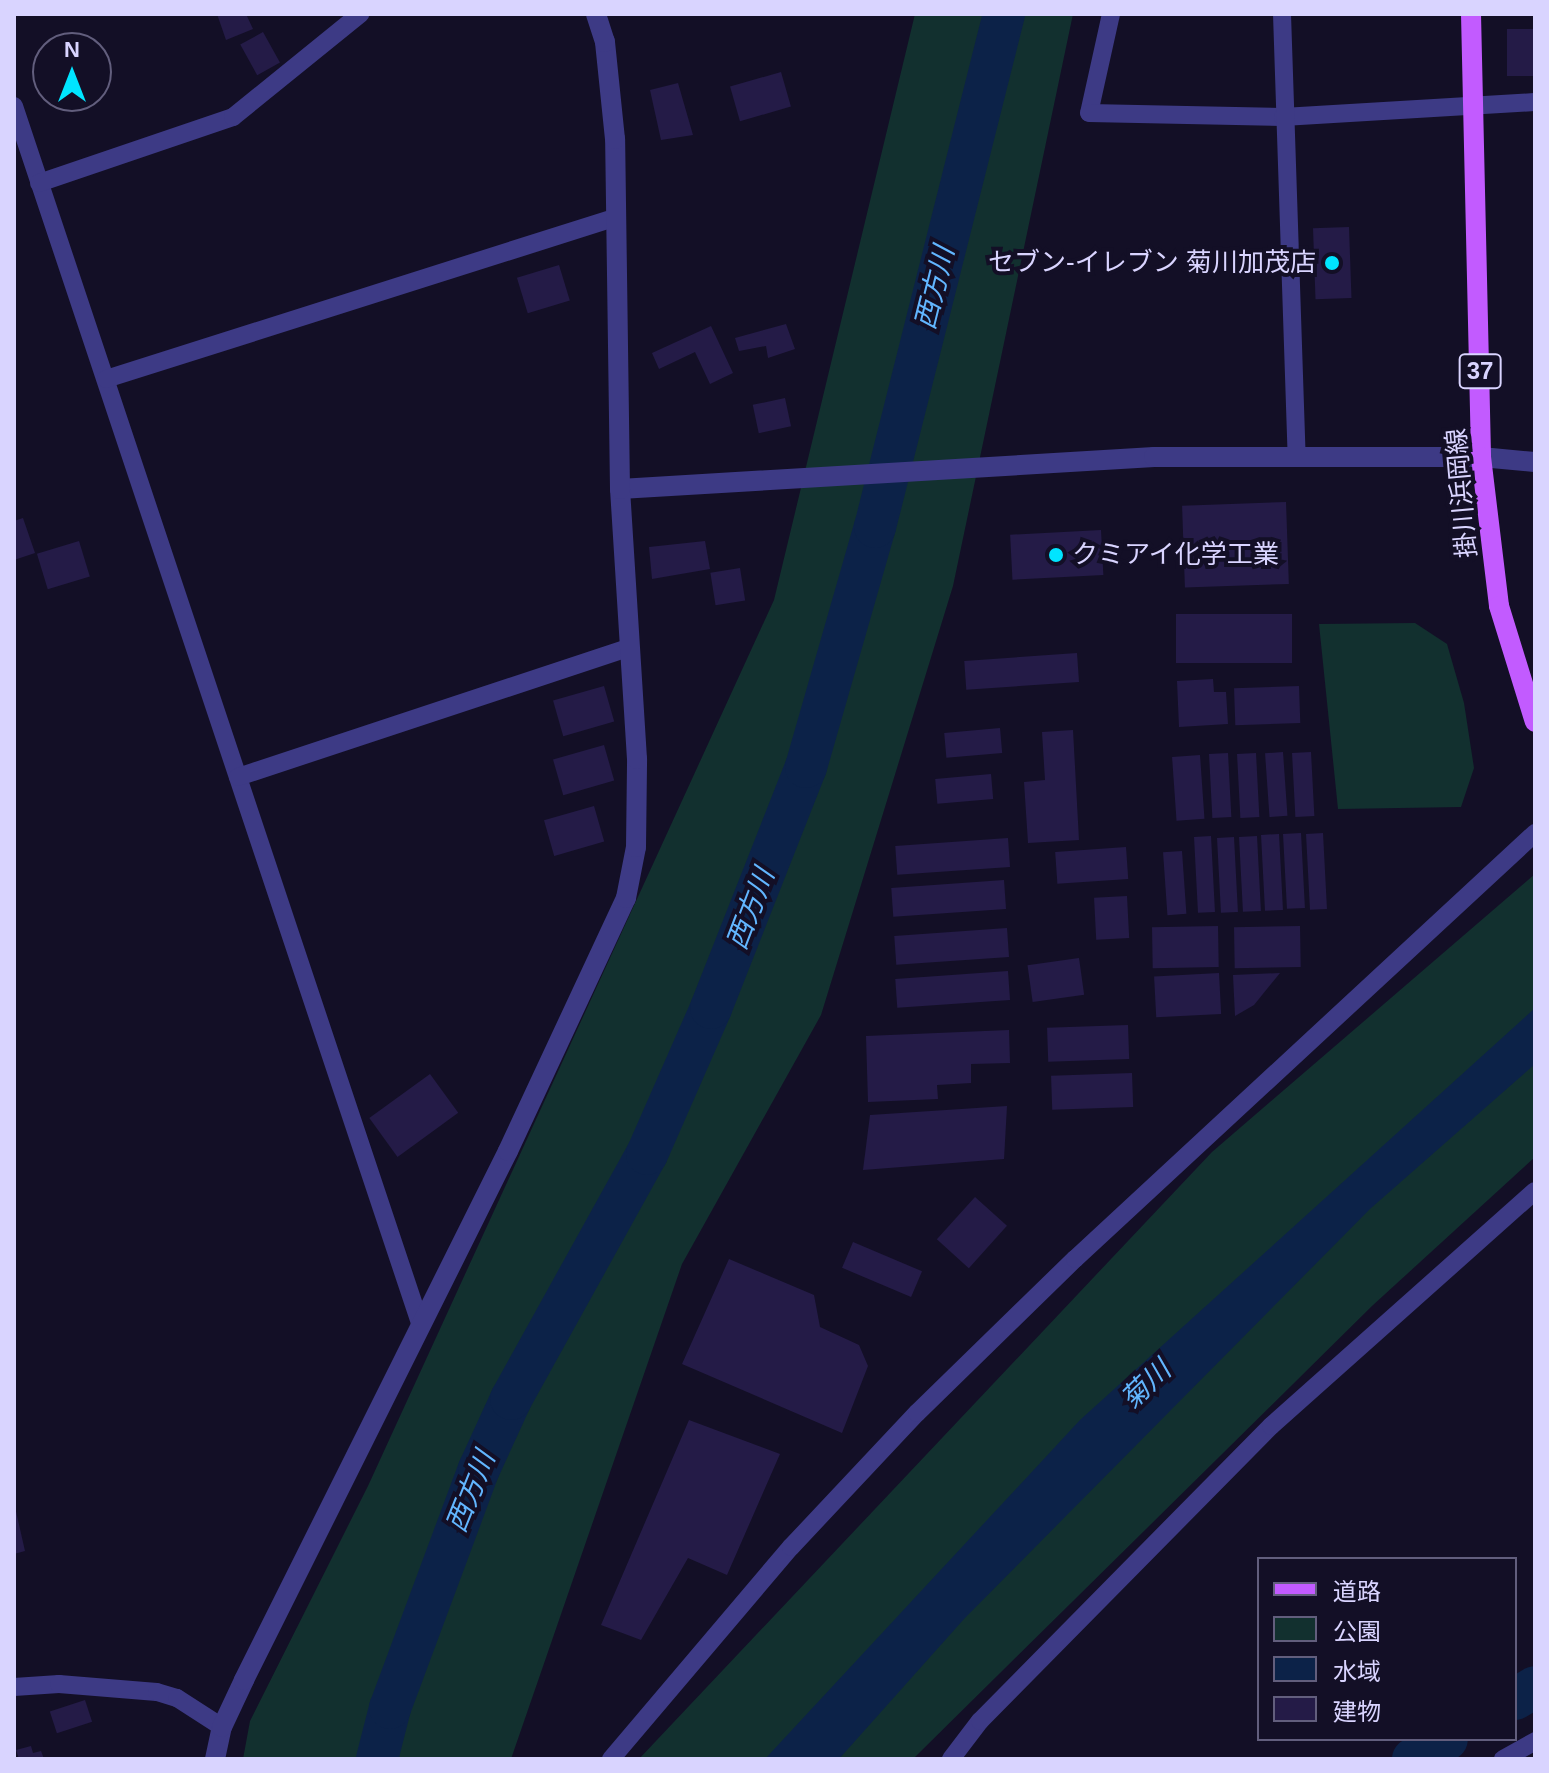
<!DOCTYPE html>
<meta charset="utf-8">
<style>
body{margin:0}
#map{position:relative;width:1549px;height:1773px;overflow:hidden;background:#130f26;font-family:Arial,"Noto Sans JP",sans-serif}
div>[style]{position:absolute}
.green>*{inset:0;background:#12302f}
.water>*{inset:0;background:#0c2248}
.river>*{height:42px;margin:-21px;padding:0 21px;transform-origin:21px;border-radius:21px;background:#0c2248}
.building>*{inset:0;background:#241b47;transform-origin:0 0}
.minor>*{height:18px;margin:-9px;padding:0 9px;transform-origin:9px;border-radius:9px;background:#3d3a85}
.tertiary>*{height:20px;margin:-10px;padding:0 10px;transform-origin:10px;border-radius:10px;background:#3d3a85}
.primary>*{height:20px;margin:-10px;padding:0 10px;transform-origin:10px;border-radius:10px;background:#c25bff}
.dots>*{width:22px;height:22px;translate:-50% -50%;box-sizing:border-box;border:4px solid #130f26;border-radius:50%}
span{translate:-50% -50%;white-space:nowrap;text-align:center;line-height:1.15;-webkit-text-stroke:8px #130f26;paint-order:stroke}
.shield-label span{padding:2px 6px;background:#130f26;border:2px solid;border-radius:6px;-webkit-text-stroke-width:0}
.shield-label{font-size:24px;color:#d9d4ff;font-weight:700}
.poi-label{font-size:26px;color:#d9d4ff}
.right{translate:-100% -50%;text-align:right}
.left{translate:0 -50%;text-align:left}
.street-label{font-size:26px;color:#d9d4ff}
.water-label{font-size:28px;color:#62b6ff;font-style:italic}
.frame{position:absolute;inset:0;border:16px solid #d9d4ff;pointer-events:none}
.legend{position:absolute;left:1257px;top:1557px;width:260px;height:184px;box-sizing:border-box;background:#130f26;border:2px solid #625e7d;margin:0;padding:10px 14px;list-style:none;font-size:24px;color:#d9d4ff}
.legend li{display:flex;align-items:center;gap:16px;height:40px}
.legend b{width:40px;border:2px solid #625e7d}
.north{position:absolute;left:32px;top:32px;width:80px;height:80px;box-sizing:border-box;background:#130f26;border:2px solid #625e7d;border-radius:50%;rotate:0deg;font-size:22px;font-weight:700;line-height:32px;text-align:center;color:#d9d4ff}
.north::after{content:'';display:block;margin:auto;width:28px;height:36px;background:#00e5ff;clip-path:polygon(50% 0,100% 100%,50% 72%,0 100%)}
</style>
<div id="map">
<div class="green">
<i style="clip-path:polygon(915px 14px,1073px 14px,953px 586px,821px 1015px,682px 1264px,511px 1759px,243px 1759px,250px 1721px,368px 1486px,774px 600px)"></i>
<i style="clip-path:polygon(1415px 623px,1447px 644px,1464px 703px,1474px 768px,1461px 807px,1338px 809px,1319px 624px)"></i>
<i style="clip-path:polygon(1535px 874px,1535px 1157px,1372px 1306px,913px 1759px,639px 1759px,1212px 1152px)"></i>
</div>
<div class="water">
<i style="clip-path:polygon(1535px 1008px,1535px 1064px,1370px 1209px,964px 1619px,839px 1759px,765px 1759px,1080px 1420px)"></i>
</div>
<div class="river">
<i style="left:1515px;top:1699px;width:23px;rotate:-31deg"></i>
<i style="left:377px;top:1759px;width:53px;rotate:-75.7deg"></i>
<i style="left:390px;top:1708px;width:255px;rotate:-69.6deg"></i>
<i style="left:479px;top:1469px;width:77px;rotate:-65.4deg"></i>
<i style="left:511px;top:1399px;width:280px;rotate:-61deg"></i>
<i style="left:647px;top:1154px;width:159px;rotate:-66.3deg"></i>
<i style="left:711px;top:1008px;width:259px;rotate:-68.5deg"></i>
<i style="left:806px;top:767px;width:250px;rotate:-74deg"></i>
<i style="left:875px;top:527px;width:529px;rotate:-75.88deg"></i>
<i style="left:1413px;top:1759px;width:39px;rotate:-30deg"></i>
</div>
<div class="building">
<i style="clip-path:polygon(217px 14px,246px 14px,253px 29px,226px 40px)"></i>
<i style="left:1535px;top:29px;width:47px;height:28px;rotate:90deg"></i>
<i style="left:263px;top:32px;width:35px;height:26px;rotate:61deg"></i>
<i style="left:781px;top:72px;width:36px;height:53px;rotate:74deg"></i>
<i style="clip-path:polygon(678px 83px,693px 135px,661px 140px,650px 90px)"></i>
<i style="left:1349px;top:227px;width:71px;height:36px;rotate:88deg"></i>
<i style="left:559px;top:265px;width:37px;height:44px;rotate:73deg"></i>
<i style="clip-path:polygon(786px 324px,795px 349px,768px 358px,766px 346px,739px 351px,735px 338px)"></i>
<i style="clip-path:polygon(711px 326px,733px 373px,710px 384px,695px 352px,659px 369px,652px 353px)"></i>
<i style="left:785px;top:398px;width:29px;height:33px;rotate:78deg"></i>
<i style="left:1286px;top:502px;width:82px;height:104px;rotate:88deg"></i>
<i style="clip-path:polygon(23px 518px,35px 553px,14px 560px,14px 521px)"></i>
<i style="left:1101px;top:530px;width:45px;height:91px;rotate:87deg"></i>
<i style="left:79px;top:541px;width:37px;height:44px;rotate:73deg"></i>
<i style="clip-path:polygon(705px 541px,710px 569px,652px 579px,649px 547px)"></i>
<i style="left:740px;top:568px;width:33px;height:30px;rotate:81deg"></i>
<i style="left:1292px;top:614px;width:49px;height:116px;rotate:90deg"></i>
<i style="left:1077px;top:653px;width:29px;height:113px;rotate:86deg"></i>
<i style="clip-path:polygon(1213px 679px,1214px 692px,1226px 692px,1228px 724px,1179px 727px,1177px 681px)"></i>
<i style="left:604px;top:686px;width:37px;height:53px;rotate:74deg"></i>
<i style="left:1299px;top:686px;width:37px;height:65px;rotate:88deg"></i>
<i style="left:1000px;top:728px;width:25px;height:56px;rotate:85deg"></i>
<i style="clip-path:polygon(1073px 730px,1079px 840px,1028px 843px,1024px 782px,1045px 780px,1042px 732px)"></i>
<i style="left:604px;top:745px;width:37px;height:53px;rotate:74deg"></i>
<i style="left:1283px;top:752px;width:64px;height:18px;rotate:86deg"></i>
<i style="left:1311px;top:752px;width:64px;height:19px;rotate:87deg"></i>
<i style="left:1228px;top:753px;width:64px;height:19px;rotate:87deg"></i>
<i style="left:1256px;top:753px;width:64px;height:19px;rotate:87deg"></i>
<i style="left:1200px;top:755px;width:64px;height:28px;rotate:86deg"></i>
<i style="left:991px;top:774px;width:25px;height:56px;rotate:85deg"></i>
<i style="left:594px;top:806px;width:37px;height:52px;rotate:74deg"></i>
<i style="left:1301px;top:833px;width:75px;height:18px;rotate:87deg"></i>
<i style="left:1323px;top:833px;width:76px;height:17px;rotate:87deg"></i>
<i style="left:1279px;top:834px;width:76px;height:18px;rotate:87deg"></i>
<i style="left:1211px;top:836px;width:76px;height:17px;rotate:87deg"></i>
<i style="left:1257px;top:836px;width:75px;height:18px;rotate:87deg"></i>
<i style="left:1234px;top:837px;width:75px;height:17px;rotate:87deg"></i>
<i style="left:1008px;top:838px;width:29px;height:113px;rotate:86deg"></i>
<i style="left:1126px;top:847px;width:32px;height:71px;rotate:86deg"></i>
<i style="left:1182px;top:851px;width:63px;height:19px;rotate:86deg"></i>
<i style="left:1004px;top:880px;width:29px;height:113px;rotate:86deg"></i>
<i style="left:1127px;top:896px;width:42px;height:33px;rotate:87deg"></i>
<i style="left:1218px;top:926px;width:41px;height:66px;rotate:89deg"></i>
<i style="left:1300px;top:926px;width:41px;height:66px;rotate:89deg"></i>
<i style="left:1007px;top:928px;width:29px;height:113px;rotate:86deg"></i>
<i style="left:1079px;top:958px;width:37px;height:52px;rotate:82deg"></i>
<i style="left:1008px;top:971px;width:29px;height:113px;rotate:86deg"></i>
<i style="left:1219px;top:973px;width:41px;height:65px;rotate:87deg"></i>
<i style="clip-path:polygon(1280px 973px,1254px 1005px,1235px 1016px,1233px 975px)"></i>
<i style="left:1128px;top:1025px;width:34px;height:81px;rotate:88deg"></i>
<i style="clip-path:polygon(1009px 1030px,1010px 1063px,971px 1064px,971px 1083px,937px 1085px,938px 1099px,868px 1102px,866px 1036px)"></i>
<i style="left:1132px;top:1073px;width:34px;height:81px;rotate:88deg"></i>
<i style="left:430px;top:1074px;width:48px;height:75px;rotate:54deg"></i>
<i style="clip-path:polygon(1007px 1106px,1004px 1159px,863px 1170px,870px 1115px)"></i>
<i style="left:975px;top:1197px;width:43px;height:57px;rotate:42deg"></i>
<i style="left:853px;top:1242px;width:75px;height:28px;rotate:23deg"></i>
<i style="clip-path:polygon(729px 1259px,814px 1295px,820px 1327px,859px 1345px,868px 1366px,842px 1433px,682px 1364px)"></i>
<i style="clip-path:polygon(689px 1420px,780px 1454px,727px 1575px,688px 1558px,641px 1640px,601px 1625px)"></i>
<i style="clip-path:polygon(15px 1507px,25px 1551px,14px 1554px,14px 1508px)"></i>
<i style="left:85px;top:1700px;width:23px;height:37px;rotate:72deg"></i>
<i style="clip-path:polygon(31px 1746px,33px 1753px,41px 1751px,44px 1759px,19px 1759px,16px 1750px)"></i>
</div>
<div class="minor">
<i style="left:1111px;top:14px;width:101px;rotate:102.5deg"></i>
<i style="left:1089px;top:113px;width:194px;rotate:1.2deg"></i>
<i style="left:1283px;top:117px;width:252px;rotate:-3.4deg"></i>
<i style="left:1282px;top:14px;width:441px;rotate:88.1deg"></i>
<i style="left:14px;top:106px;width:1286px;rotate:71.55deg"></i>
<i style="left:39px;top:183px;width:205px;rotate:-18.8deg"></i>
<i style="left:233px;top:117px;width:164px;rotate:-39deg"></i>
<i style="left:106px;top:379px;width:536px;rotate:-17.59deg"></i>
<i style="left:238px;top:777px;width:413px;rotate:-18.3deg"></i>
<i style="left:14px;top:1687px;width:45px;rotate:-3.8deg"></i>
<i style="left:59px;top:1684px;width:98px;rotate:4.7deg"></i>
<i style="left:157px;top:1692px;width:21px;rotate:17deg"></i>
<i style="left:177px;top:1698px;width:54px;rotate:32.8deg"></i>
<i style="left:611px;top:1759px;width:278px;rotate:-49.7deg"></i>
<i style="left:791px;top:1547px;width:184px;rotate:-46.8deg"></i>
<i style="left:917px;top:1413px;width:221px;rotate:-44.3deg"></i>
<i style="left:1075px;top:1259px;width:627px;rotate:-42.8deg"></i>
<i style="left:951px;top:1759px;width:48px;rotate:-52.7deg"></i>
<i style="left:980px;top:1721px;width:414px;rotate:-45.4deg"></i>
<i style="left:1271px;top:1426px;width:353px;rotate:-41.7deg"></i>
<i style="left:1503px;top:1759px;width:37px;rotate:-29deg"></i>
</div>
<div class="tertiary">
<i style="left:620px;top:489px;width:535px;rotate:-3.43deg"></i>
<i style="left:1154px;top:457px;width:327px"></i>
<i style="left:1481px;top:457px;width:54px;rotate:5.3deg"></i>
<i style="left:215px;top:1759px;width:33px;rotate:-78deg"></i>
<i style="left:222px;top:1727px;width:52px;rotate:-64.9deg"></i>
<i style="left:244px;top:1680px;width:591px;rotate:-63.48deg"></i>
<i style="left:508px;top:1151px;width:279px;rotate:-65deg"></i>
<i style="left:626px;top:898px;width:52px;rotate:-78.9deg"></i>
<i style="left:636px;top:847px;width:88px;rotate:-89.3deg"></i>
<i style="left:637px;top:759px;width:271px;rotate:-93.6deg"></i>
<i style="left:620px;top:489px;width:350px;rotate:-90.8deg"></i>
<i style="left:615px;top:139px;width:98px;rotate:-95.9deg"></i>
<i style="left:605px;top:42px;width:29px;rotate:-108deg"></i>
</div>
<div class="primary">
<i style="left:1471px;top:14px;width:443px;rotate:88.7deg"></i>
<i style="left:1481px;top:457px;width:150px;rotate:83.1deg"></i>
<i style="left:1499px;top:606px;width:121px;rotate:72.8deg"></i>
</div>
<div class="dots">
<i style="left:1332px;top:263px;background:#00e5ff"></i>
<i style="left:1056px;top:555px;background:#00e5ff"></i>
</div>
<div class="shield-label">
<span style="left:1480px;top:371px">37</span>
</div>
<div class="poi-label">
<span class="right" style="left:1316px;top:263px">セブン-イレブン 菊川加茂店</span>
<span class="left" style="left:1072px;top:555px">クミアイ化学工業</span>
</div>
<div class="street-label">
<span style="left:1462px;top:493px;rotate:-95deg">掛川浜岡線</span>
</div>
<div class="water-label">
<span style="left:935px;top:288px;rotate:-76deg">西方川</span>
<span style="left:751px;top:909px;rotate:-69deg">西方川</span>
<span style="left:1146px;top:1385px;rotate:-44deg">菊川</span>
<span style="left:471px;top:1492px;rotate:-68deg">西方川</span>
</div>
<div class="frame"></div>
<ul class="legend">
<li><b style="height:10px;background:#c25bff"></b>道路</li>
<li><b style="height:22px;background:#12302f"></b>公園</li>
<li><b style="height:22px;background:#0c2248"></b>水域</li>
<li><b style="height:22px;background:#241b47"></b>建物</li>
</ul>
<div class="north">N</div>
</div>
